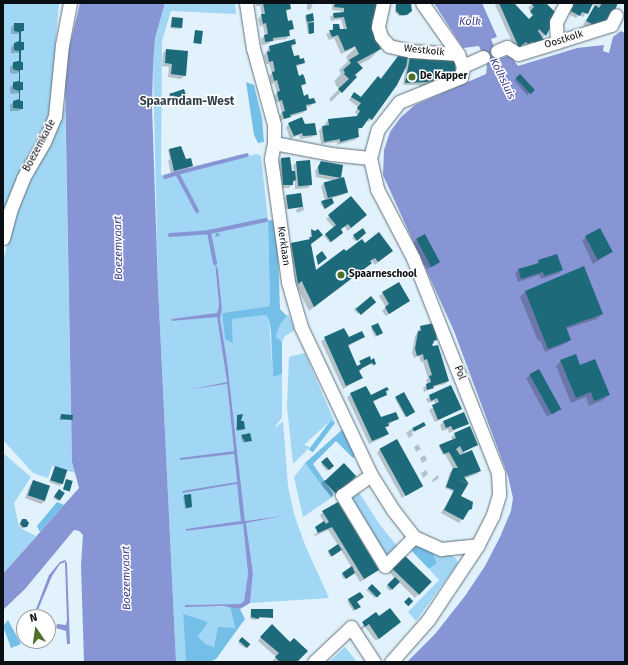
<!DOCTYPE html>
<style>
body{margin:0}
#map{position:relative;width:628px;height:665px;overflow:hidden;background:#e1f2fc;font-family:"Fira Sans",sans-serif}
div>[style]{position:absolute}
.green>*{inset:0;background:#a1d6f4}
.forest>*{inset:0;background:#74bfe8;transform-origin:0 0}
.water>*{inset:0;background:#8895d4}
.shadow>*{inset:0;background:#0003;transform-origin:0 0}
.stream>*{height:4px;margin:-2px;padding:0 2px;transform-origin:2px;border-radius:2px;background:#8895d4}
.building>*{inset:0;background:#1d6b7a;transform-origin:0 0}
.roads{filter:drop-shadow(0 0 1px #617079) drop-shadow(0 0 1px #617079)}
.street>*{height:13px;margin:-6.5px;padding:0 6.5px;transform-origin:6.5px;border-radius:6.5px;background:#fff}
.dots>*{width:11px;height:11px;translate:-50% -50%;box-sizing:border-box;border:2px solid #fff;border-radius:50%}
span{translate:-50% -50%;white-space:nowrap;text-align:center;line-height:1.15;-webkit-text-stroke:3px #fff;paint-order:stroke}
.street-label{font-size:10px;color:#0a0f13}
.poi-label{font-size:10px;color:#0a0f13;font-weight:700}
.left{translate:0 -50%;text-align:left}
.water-label{font-size:11px;color:#39428e;font-style:italic}
.quarter-label{font-size:12px;color:#313f47;font-weight:700}
.frame{position:absolute;inset:0;border:4px solid #0a0f13;pointer-events:none}
.north{position:absolute;left:16px;top:609px;width:40px;height:40px;box-sizing:border-box;background:#fff;border:1px solid #9d9fa1;border-radius:50%;rotate:347deg;font-size:11px;font-weight:700;line-height:16px;text-align:center;color:#0a0f13}
.north::after{content:'';display:block;margin:auto;width:14px;height:18px;background:#4e7028;clip-path:polygon(50% 0,100% 100%,50% 72%,0 100%)}
</style>
<div id="map">
<div class="green">
<i style="clip-path:polygon(3px 3px,59px 3px,50px 109px,42px 138px,3px 225px)"></i>
<i style="clip-path:polygon(165px 3px,235px 3px,236px 14px,171px 11px,162px 41px,161px 175px,257px 154px,261px 156px,268px 220px,270px 306px,222px 313px,225px 339px,233px 342px,232px 319px,266px 315px,269px 320px,273px 377px,282px 374px,282px 418px,276px 425px,276px 427px,283px 421px,288px 486px,294px 514px,305px 545px,329px 598px,250px 603px,253px 573px,246px 523px,288px 515px,245px 521px,227px 360px,220px 319px,222px 309px,218px 270px,215px 265px,219px 305px,217px 314px,171px 319px,173px 321px,217px 316px,227px 382px,187px 390px,227px 384px,234px 451px,180px 459px,234px 454px,237px 483px,183px 491px,183px 493px,237px 484px,242px 522px,187px 529px,186px 531px,243px 524px,248px 574px,244px 601px,240px 604px,185px 605px,230px 607px,235px 629px,214px 647px,205px 645px,183px 614px,186px 662px,176px 662px,158px 286px,153px 66px,155px 38px)"></i>
<i style="clip-path:polygon(65px 104px,72px 462px,75px 473px,52px 466px,48px 478px,33px 473px,3px 440px,3px 263px,17px 202px,45px 149px)"></i>
<i style="clip-path:polygon(288px 314px,295px 330px,285px 336px,282px 342px,276px 337px,277px 332px,281px 323px)"></i>
<i style="clip-path:polygon(305px 353px,335px 423px,331px 420px,304px 445px,310px 447px,293px 464px,287px 407px,289px 357px)"></i>
<i style="clip-path:polygon(3px 453px,31px 477px,14px 503px,19px 527px,36px 536px,3px 575px)"></i>
<i style="clip-path:polygon(305px 463px,331px 498px,303px 517px,294px 477px)"></i>
<i style="clip-path:polygon(358px 491px,380px 525px,398px 547px,385px 559px,349px 498px)"></i>
<i style="clip-path:polygon(432px 552px,450px 555px,456px 558px,458px 563px,416px 621px,408px 612px,439px 580px,429px 569px,437px 563px)"></i>
<i style="clip-path:polygon(345px 647px,357px 662px,329px 662px)"></i>
</div>
<div class="forest">
<i style="clip-path:polygon(246px 82px,254px 85px,262px 118px,264px 142px,258px 143px,254px 135px)"></i>
<i style="clip-path:polygon(268px 220px,277px 221px,280px 309px,287px 316px,281px 323px,277px 332px,276px 337px,282px 342px,282px 374px,273px 377px,271px 332px,269px 320px,266px 315px,232px 319px,233px 343px,225px 339px,222px 313px,270px 306px)"></i>
<i style="left:331px;top:420px;width:5px;height:37px;rotate:37deg"></i>
<i style="clip-path:polygon(344px 428px,358px 454px,353px 458px,336px 441px,313px 464px,334px 495px,331px 498px,305px 463px)"></i>
<i style="clip-path:polygon(57px 502px,64px 505px,40px 532px,37px 526px)"></i>
<i style="clip-path:polygon(413px 540px,432px 552px,437px 563px,429px 569px,408px 547px)"></i>
<i style="clip-path:polygon(230px 607px,240px 609px,245px 619px,216px 659px,210px 662px,186px 662px,183px 614px,208px 622px,198px 636px,205px 644px,214px 647px,218px 627px,235px 628px)"></i>
<i style="clip-path:polygon(8px 620px,21px 644px,11px 648px,3px 626px)"></i>
</div>
<div class="water">
<i style="clip-path:polygon(80px 3px,165px 3px,155px 38px,153px 66px,152px 106px,158px 286px,176px 662px,84px 662px,81px 565px,83px 535px,79px 531px,74px 530px,25px 589px,3px 610px,3px 574px,79px 488px,72px 462px,65px 84px,69px 49px)"></i>
<i style="clip-path:polygon(434px 3px,482px 3px,497px 37px,491px 39px,499px 59px,510px 55px,518px 66px,577px 48px,604px 45px,603px 51px,609px 53px,613px 37px,621px 31px,625px 33px,625px 662px,407px 662px,435px 634px,465px 596px,485px 566px,500px 537px,511px 511px,513px 498px,508px 476px,454px 331px,383px 175px,384px 150px,390px 132px,401px 117px,415px 105px,486px 74px,487px 65px,479px 46px,463px 48px)"></i>
<i style="clip-path:polygon(215px 263px,218px 270px,222px 309px,220px 319px,227px 360px,245px 521px,288px 515px,246px 523px,253px 573px,250px 603px,240px 609px,222px 606px,185px 607px,185px 605px,240px 604px,244px 601px,248px 574px,243px 524px,186px 531px,186px 529px,241px 521px,237px 484px,183px 493px,182px 491px,237px 482px,234px 454px,180px 460px,180px 458px,234px 451px,227px 384px,186px 390px,227px 382px,217px 317px,172px 321px,171px 319px,217px 313px,219px 305px)"></i>
<i style="clip-path:polygon(65px 560px,67px 563px,70px 644px,67px 644px,66px 631px,56px 628px,57px 624px,66px 625px,67px 620px,65px 562px,60px 564px,52px 576px,35px 617px,33px 617px,49px 575px,60px 562px)"></i>
</div>
<div class="shadow">
<i style="clip-path:polygon(256px 3px,289px 3px,290px 9px,285px 12px,287px 22px,293px 29px,288px 32px,289px 35px,286px 39px,271px 41px,268px 44px,262px 45px,261px 39px,265px 35px,263px 26px,260px 26px,258px 19px,262px 15px,260px 6px,256px 6px)"></i>
<i style="clip-path:polygon(307px 3px,313px 3px,311px 9px,307px 10px)"></i>
<i style="clip-path:polygon(332px 3px,376px 3px,371px 22px,380px 49px,370px 59px,358px 65px,354px 76px,356px 77px,331px 102px,329px 99px,339px 89px,335px 84px,336px 82px,334px 81px,341px 74px,339px 70px,348px 61px,346px 57px,356px 47px,341px 54px,334px 38px,329px 40px,326px 34px,332px 31px,333px 25px,338px 25px,339px 29px,344px 30px,341px 19px,331px 21px,330px 17px,334px 14px,341px 13px,342px 11px,332px 10px)"></i>
<i style="clip-path:polygon(398px 3px,410px 3px,411px 10px,405px 16px,399px 16px,395px 12px,395px 6px)"></i>
<i style="clip-path:polygon(497px 3px,513px 3px,529px 20px,535px 15px,534px 13px,532px 15px,530px 13px,531px 11px,528px 8px,533px 3px,545px 3px,556px 14px,542px 39px,525px 46px,523px 44px,516px 51px,495px 5px)"></i>
<i style="clip-path:polygon(569px 3px,617px 3px,590px 28px,583px 25px,596px 4px,591px 6px,583px 17px,579px 15px,576px 18px,564px 12px)"></i>
<i style="clip-path:polygon(306px 15px,312px 15px,312px 34px,308px 34px,305px 17px)"></i>
<i style="clip-path:polygon(172px 18px,181px 27px,180px 29px,170px 28px)"></i>
<i style="clip-path:polygon(14px 24px,23px 31px,19px 34px,11px 34px,11px 28px)"></i>
<i style="clip-path:polygon(14px 44px,23px 50px,19px 53px,11px 53px,11px 47px)"></i>
<i style="clip-path:polygon(295px 44px,291px 48px,293px 57px,304px 63px,296px 67px,298px 77px,305px 83px,301px 87px,303px 97px,314px 102px,311px 106px,305px 107px,306px 110px,303px 113px,289px 117px,280px 121px,279px 116px,282px 113px,279px 102px,276px 103px,274px 96px,277px 93px,274px 83px,271px 84px,269px 76px,272px 73px,269px 64px,266px 64px,264px 56px,269px 47px)"></i>
<i style="clip-path:polygon(166px 50px,185px 75px,181px 79px,168px 77px,169px 67px,162px 66px,163px 53px)"></i>
<i style="clip-path:polygon(398px 57px,406px 62px,410px 58px,455px 76px,419px 91px,419px 85px,403px 85px,406px 66px,371px 119px,368px 122px,366px 121px,358px 131px,358px 137px,355px 140px,337px 145px,337px 142px,321px 144px,319px 130px,325px 126px,325px 124px,328px 120px,356px 117px,357px 115px,355px 112px,358px 107px,349px 100px,351px 97px,360px 97px,379px 80px)"></i>
<i style="clip-path:polygon(14px 63px,22px 69px,16px 74px,10px 73px,10px 67px)"></i>
<i style="left:520px;top:75px;width:20px;height:8px;rotate:49deg"></i>
<i style="clip-path:polygon(16px 82px,22px 89px,19px 93px,12px 94px,10px 93px,10px 87px)"></i>
<i style="clip-path:polygon(169px 93px,184px 94px,169px 98px)"></i>
<i style="clip-path:polygon(20px 100px,22px 101px,22px 108px,19px 111px,10px 111px,10px 105px,14px 102px)"></i>
<i style="clip-path:polygon(289px 124px,305px 125px,316px 134px,312px 137px,300px 139px,299px 135px,290px 139px,286px 127px)"></i>
<i style="clip-path:polygon(169px 149px,185px 160px,191px 166px,188px 169px,171px 174px,168px 161px,170px 159px,168px 151px)"></i>
<i style="clip-path:polygon(290px 158px,291px 172px,294px 172px,293px 165px,297px 162px,311px 184px,308px 188px,295px 189px,295px 181px,289px 188px,280px 188px,278px 162px,281px 159px)"></i>
<i style="clip-path:polygon(321px 162px,340px 177px,337px 180px,347px 192px,343px 195px,332px 198px,333px 203px,324px 209px,320px 203px,325px 201px,321px 186px,324px 183px,335px 181px,316px 177px,315px 171px)"></i>
<i style="clip-path:polygon(301px 194px,304px 210px,297px 213px,296px 210px,299px 208px,286px 209px,285px 197px)"></i>
<i style="clip-path:polygon(351px 197px,362px 218px,348px 231px,344px 226px,340px 230px,342px 232px,330px 243px,324px 236px,334px 228px,326px 219px)"></i>
<i style="clip-path:polygon(599px 229px,612px 252px,593px 264px,582px 240px)"></i>
<i style="clip-path:polygon(362px 230px,364px 235px,355px 241px,352px 238px)"></i>
<i style="clip-path:polygon(311px 231px,315px 232px,310px 244px,315px 272px,346px 252px,388px 254px,375px 265px,371px 260px,370px 261px,371px 263px,366px 268px,309px 311px,298px 289px,296px 286px,293px 288px,286px 249px,291px 243px,310px 240px)"></i>
<i style="clip-path:polygon(216px 233px,219px 233px,220px 236px,215px 237px)"></i>
<i style="clip-path:polygon(416px 240px,439px 262px,436px 265px,427px 269px,425px 265px,420px 266px,423px 262px,413px 243px)"></i>
<i style="clip-path:polygon(539px 261px,562px 270px,559px 273px,541px 279px,539px 275px,518px 282px,515px 273px,519px 270px,536px 265px)"></i>
<i style="clip-path:polygon(525px 292px,602px 314px,597px 319px,566px 329px,570px 339px,567px 343px,545px 352px,540px 340px,538px 341px,520px 297px)"></i>
<i style="clip-path:polygon(383px 293px,409px 301px,386px 316px,382px 311px,386px 307px,379px 296px)"></i>
<i style="clip-path:polygon(373px 304px,358px 314px,354px 310px,355px 308px)"></i>
<i style="clip-path:polygon(372px 327px,380px 334px,375px 337px,371px 329px)"></i>
<i style="clip-path:polygon(421px 327px,436px 340px,432px 344px,432px 348px,448px 381px,445px 384px,433px 387px,424px 392px,423px 388px,428px 384px,426px 380px,428px 378px,423px 362px,421px 362px,419px 356px,414px 358px,412px 353px,415px 336px)"></i>
<i style="clip-path:polygon(344px 330px,348px 338px,362px 338px,347px 347px,356px 367px,360px 366px,360px 362px,371px 361px,375px 364px,372px 366px,371px 363px,359px 371px,362px 378px,343px 389px,321px 341px)"></i>
<i style="clip-path:polygon(561px 361px,579px 366px,608px 395px,603px 400px,589px 406px,586px 397px,571px 403px,556px 366px)"></i>
<i style="clip-path:polygon(530px 375px,560px 408px,547px 417px,526px 378px)"></i>
<i style="clip-path:polygon(450px 386px,461px 409px,435px 422px,429px 410px,436px 405px,434px 401px,428px 403px,426px 399px)"></i>
<i style="clip-path:polygon(351px 394px,370px 397px,386px 394px,373px 402px,380px 418px,397px 418px,385px 428px,387px 434px,384px 437px,369px 444px,347px 397px)"></i>
<i style="clip-path:polygon(396px 397px,412px 413px,405px 417px,395px 399px)"></i>
<i style="clip-path:polygon(61px 415px,72px 420px,59px 420px)"></i>
<i style="clip-path:polygon(237px 416px,244px 429px,243px 430px,236px 431px)"></i>
<i style="clip-path:polygon(443px 422px,468px 423px,449px 433px,448px 429px,442px 431px,440px 425px)"></i>
<i style="clip-path:polygon(423px 427px,412px 432px,413px 435px,409px 438px,406px 433px,413px 428px)"></i>
<i style="clip-path:polygon(455px 434px,477px 445px,464px 452px,480px 471px,477px 474px,464px 479px,468px 484px,460px 496px,471px 508px,459px 523px,441px 513px,454px 492px,445px 488px,450px 472px,453px 469px,445px 454px,443px 455px,439px 447px,453px 440px,451px 437px)"></i>
<i style="clip-path:polygon(242px 436px,251px 440px,243px 443px,241px 438px)"></i>
<i style="clip-path:polygon(418px 444px,421px 449px,416px 452px,414px 447px)"></i>
<i style="clip-path:polygon(380px 449px,422px 485px,402px 498px,377px 453px)"></i>
<i style="clip-path:polygon(425px 455px,427px 460px,422px 463px,420px 458px)"></i>
<i style="left:327px;top:459px;width:9px;height:8px;rotate:49deg"></i>
<i style="clip-path:polygon(54px 469px,61px 484px,60px 486px,49px 482px)"></i>
<i style="clip-path:polygon(426px 470px,428px 474px,423px 478px,421px 473px)"></i>
<i style="clip-path:polygon(438px 475px,439px 478px,433px 482px,432px 480px)"></i>
<i style="clip-path:polygon(324px 480px,351px 480px,331px 496px,321px 484px)"></i>
<i style="clip-path:polygon(34px 481px,45px 501px,41px 504px,25px 498px,30px 485px)"></i>
<i style="clip-path:polygon(58px 492px,64px 493px,58px 501px,53px 498px)"></i>
<i style="clip-path:polygon(185px 496px,191px 506px,190px 508px,185px 509px,183px 497px)"></i>
<i style="clip-path:polygon(323px 512px,378px 570px,374px 573px,360px 582px,354px 572px,344px 579px,341px 575px,352px 568px,341px 550px,330px 557px,328px 552px,338px 545px,328px 530px,315px 536px,314px 535px,325px 526px,325px 524px,314px 529px,324px 523px,320px 515px)"></i>
<i style="clip-path:polygon(21px 522px,26px 526px,25px 528px,21px 528px,19px 525px)"></i>
<i style="clip-path:polygon(403px 556px,430px 582px,415px 598px,399px 582px,390px 591px,386px 587px,395px 578px,388px 571px)"></i>
<i style="clip-path:polygon(372px 586px,380px 593px,375px 598px,366px 590px)"></i>
<i style="clip-path:polygon(360px 593px,356px 602px,358px 608px,353px 611px,347px 601px)"></i>
<i style="clip-path:polygon(251px 610px,272px 617px,258px 618px,256px 620px,250px 619px)"></i>
<i style="clip-path:polygon(376px 613px,379px 617px,396px 625px,376px 641px,365px 627px,361px 630px,360px 628px)"></i>
<i style="clip-path:polygon(266px 632px,290px 643px,295px 662px,272px 661px,276px 657px,258px 641px)"></i>
<i style="clip-path:polygon(242px 639px,249px 645px,245px 648px,238px 643px)"></i>
</div>
<div class="stream">
<i style="left:177px;top:173px;width:72px;rotate:-14.4deg"></i>
<i style="left:165px;top:177px;width:13px;rotate:-18deg"></i>
<i style="left:177px;top:173px;width:43px;rotate:62.2deg"></i>
<i style="left:170px;top:235px;width:39px;rotate:-4deg"></i>
<i style="left:215px;top:263px;width:32px;rotate:-101deg"></i>
<i style="left:209px;top:232px;width:58px;rotate:-11.9deg"></i>
</div>
<div class="building">
<i style="clip-path:polygon(263px 3px,290px 3px,291px 9px,286px 10px,288px 21px,292px 20px,294px 29px,289px 30px,290px 36px,273px 38px,273px 41px,265px 42px,264px 35px,268px 34px,266px 23px,263px 24px,261px 14px,265px 14px)"></i>
<i style="clip-path:polygon(335px 3px,378px 3px,372px 22px,375px 37px,381px 49px,357px 62px,363px 68px,355px 75px,357px 77px,342px 93px,338px 89px,349px 79px,344px 74px,345px 72px,343px 70px,351px 63px,349px 60px,359px 54px,355px 46px,345px 51px,338px 35px,332px 37px,329px 30px,333px 30px,333px 24px,339px 24px,340px 29px,347px 29px,344px 17px,334px 18px,333px 13px,344px 12px,344px 8px,334px 7px)"></i>
<i style="clip-path:polygon(396px 3px,411px 3px,412px 11px,407px 15px,400px 15px,396px 11px)"></i>
<i style="clip-path:polygon(499px 3px,514px 3px,529px 19px,533px 15px,530px 11px,534px 7px,531px 3px,546px 3px,557px 14px,546px 36px,539px 29px,538px 31px,544px 40px,535px 44px,533px 42px,528px 44px,526px 42px,519px 48px)"></i>
<i style="clip-path:polygon(570px 3px,593px 3px,588px 14px,582px 12px,580px 16px,567px 9px)"></i>
<i style="clip-path:polygon(602px 3px,618px 3px,611px 19px,594px 25px,586px 21px,595px 5px,599px 8px)"></i>
<i style="clip-path:polygon(313px 13px,314px 21px,307px 22px,306px 15px)"></i>
<i style="left:172px;top:17px;width:11px;height:10px;rotate:5deg"></i>
<i style="clip-path:polygon(314px 22px,314px 33px,309px 34px,308px 23px)"></i>
<i style="clip-path:polygon(14px 23px,24px 23px,24px 31px,21px 31px,21px 42px,24px 42px,24px 50px,21px 50px,21px 62px,23px 62px,23px 70px,20px 70px,20px 82px,23px 82px,23px 90px,20px 90px,20px 101px,23px 101px,23px 109px,13px 108px,13px 101px,19px 99px,19px 91px,13px 89px,13px 82px,19px 81px,19px 71px,13px 69px,13px 62px,19px 61px,19px 51px,14px 50px,14px 43px,19px 41px,19px 32px,14px 31px)"></i>
<i style="left:195px;top:30px;width:8px;height:13px;rotate:7deg"></i>
<i style="clip-path:polygon(295px 39px,296px 44px,291px 45px,294px 56px,299px 55px,300px 59px,304px 58px,305px 63px,296px 65px,299px 76px,303px 74px,305px 79px,306px 84px,301px 85px,304px 96px,308px 94px,309px 99px,314px 98px,316px 103px,306px 105px,307px 110px,290px 115px,291px 117px,284px 119px,282px 112px,285px 111px,282px 100px,279px 101px,277px 92px,280px 91px,277px 80px,274px 81px,272px 72px,275px 71px,273px 61px,269px 62px,267px 52px,270px 51px,269px 46px)"></i>
<i style="clip-path:polygon(166px 49px,188px 51px,186px 76px,171px 74px,172px 64px,165px 63px)"></i>
<i style="clip-path:polygon(398px 56px,408px 57px,406px 67px,397px 85px,372px 120px,369px 118px,362px 128px,358px 128px,359px 137px,340px 142px,340px 139px,324px 142px,322px 126px,329px 125px,328px 119px,357px 116px,360px 111px,357px 108px,361px 103px,351px 97px,354px 92px,361px 97px,378px 76px,381px 79px)"></i>
<i style="clip-path:polygon(410px 57px,430px 60px,455px 58px,456px 76px,428px 82px,405px 83px)"></i>
<i style="left:520px;top:74px;width:22px;height:6px;rotate:47deg"></i>
<i style="left:184px;top:89px;width:6px;height:15px;rotate:72deg"></i>
<i style="clip-path:polygon(302px 117px,305px 124px,315px 123px,317px 135px,303px 136px,302px 133px,294px 136px,288px 123px)"></i>
<i style="clip-path:polygon(181px 146px,186px 159px,191px 158px,193px 166px,174px 171px,169px 149px)"></i>
<i style="clip-path:polygon(290px 157px,292px 171px,295px 171px,296px 180px,293px 181px,293px 185px,283px 185px,281px 158px)"></i>
<i style="left:310px;top:160px;width:25px;height:14px;rotate:85deg"></i>
<i style="clip-path:polygon(321px 161px,343px 165px,341px 178px,319px 174px,318px 167px)"></i>
<i style="left:344px;top:177px;width:16px;height:21px;rotate:75deg"></i>
<i style="left:301px;top:193px;width:14px;height:15px;rotate:82deg"></i>
<i style="clip-path:polygon(351px 196px,367px 215px,351px 228px,348px 224px,341px 229px,343px 233px,331px 242px,325px 234px,336px 225px,328px 215px)"></i>
<i style="clip-path:polygon(332px 198px,334px 203px,325px 209px,321px 201px)"></i>
<i style="clip-path:polygon(363px 228px,366px 233px,357px 241px,353px 235px)"></i>
<i style="left:600px;top:228px;width:27px;height:17px;rotate:62deg"></i>
<i style="clip-path:polygon(311px 229px,315px 231px,318px 229px,323px 235px,311px 244px,316px 270px,344px 249px,346px 251px,362px 239px,365px 243px,379px 232px,393px 251px,378px 262px,375px 258px,370px 261px,372px 263px,314px 307px,303px 284px,302px 281px,298px 284px,291px 243px,310px 239px,309px 237px,312px 237px)"></i>
<i style="left:425px;top:234px;width:32px;height:10px;rotate:62deg"></i>
<i style="clip-path:polygon(322px 251px,327px 258px,318px 265px,316px 256px)"></i>
<i style="clip-path:polygon(557px 254px,563px 270px,544px 276px,543px 272px,521px 279px,518px 269px,539px 263px,538px 260px)"></i>
<i style="clip-path:polygon(584px 266px,603px 314px,566px 327px,571px 340px,548px 349px,525px 291px)"></i>
<i style="clip-path:polygon(399px 282px,410px 301px,389px 314px,385px 307px,389px 304px,382px 292px)"></i>
<i style="left:371px;top:296px;width:8px;height:20px;rotate:50deg"></i>
<i style="clip-path:polygon(378px 323px,383px 333px,377px 336px,371px 326px)"></i>
<i style="clip-path:polygon(434px 323px,437px 340px,433px 341px,434px 343px,432px 344px,433px 346px,438px 345px,449px 381px,433px 386px,434px 388px,427px 390px,426px 384px,431px 382px,429px 376px,432px 375px,427px 359px,424px 360px,423px 354px,417px 356px,415px 349px,418px 331px,421px 331px,420px 326px)"></i>
<i style="clip-path:polygon(344px 328px,349px 337px,362px 331px,365px 337px,348px 345px,357px 366px,361px 364px,359px 361px,370px 356px,371px 360px,374px 358px,376px 364px,374px 365px,372px 363px,362px 368px,359px 371px,363px 378px,346px 386px,324px 337px)"></i>
<i style="clip-path:polygon(576px 354px,580px 365px,595px 359px,610px 395px,594px 401px,591px 392px,576px 398px,560px 360px)"></i>
<i style="left:539px;top:369px;width:46px;height:11px;rotate:61deg"></i>
<i style="clip-path:polygon(451px 385px,462px 409px,438px 420px,432px 405px,439px 402px,437px 398px,431px 401px,429px 395px)"></i>
<i style="clip-path:polygon(366px 386px,371px 395px,387px 387px,389px 390px,386px 391px,387px 395px,373px 401px,381px 417px,396px 412px,399px 419px,388px 423px,389px 426px,385px 427px,389px 434px,372px 441px,350px 393px)"></i>
<i style="left:404px;top:392px;width:23px;height:10px;rotate:61deg"></i>
<i style="clip-path:polygon(464px 412px,469px 424px,453px 430px,451px 426px,446px 428px,443px 421px)"></i>
<i style="left:61px;top:414px;width:12px;height:5px;rotate:5deg"></i>
<i style="clip-path:polygon(243px 414px,241px 421px,244px 421px,245px 429px,237px 430px,237px 415px)"></i>
<i style="left:424px;top:422px;width:4px;height:13px;rotate:63deg"></i>
<i style="clip-path:polygon(470px 426px,478px 445px,463px 452px,460px 446px,456px 449px,460px 455px,472px 450px,481px 471px,464px 477px,469px 484px,454px 478px,468px 484px,461px 496px,473px 502px,472px 509px,469px 510px,463px 520px,444px 510px,454px 490px,446px 487px,453px 468px,458px 468px,449px 452px,444px 454px,439px 445px,456px 438px,454px 433px)"></i>
<i style="clip-path:polygon(250px 433px,252px 441px,245px 442px,241px 435px)"></i>
<i style="left:397px;top:439px;width:54px;height:20px;rotate:61deg"></i>
<i style="clip-path:polygon(327px 457px,334px 466px,329px 470px,321px 462px)"></i>
<i style="left:344px;top:463px;width:18px;height:27px;rotate:47deg"></i>
<i style="left:55px;top:466px;width:13px;height:15px;rotate:18deg"></i>
<i style="left:66px;top:479px;width:7px;height:11px;rotate:16deg"></i>
<i style="left:33px;top:480px;width:18px;height:16px;rotate:19deg"></i>
<i style="left:59px;top:489px;width:7px;height:9px;rotate:34deg"></i>
<i style="clip-path:polygon(191px 494px,192px 507px,186px 508px,184px 495px)"></i>
<i style="clip-path:polygon(338px 502px,379px 570px,364px 579px,332px 527px,318px 533px,315px 527px,324px 521px,326px 524px,329px 522px,322px 511px)"></i>
<i style="clip-path:polygon(22px 519px,26px 519px,29px 523px,27px 527px,23px 527px,20px 524px)"></i>
<i style="left:338px;top:544px;width:7px;height:12px;rotate:56deg"></i>
<i style="left:403px;top:554px;width:40px;height:18px;rotate:44deg"></i>
<i style="clip-path:polygon(352px 566px,355px 573px,346px 579px,342px 573px)"></i>
<i style="left:395px;top:577px;width:7px;height:11px;rotate:45deg"></i>
<i style="left:372px;top:584px;width:13px;height:6px;rotate:45deg"></i>
<i style="clip-path:polygon(360px 592px,364px 597px,357px 602px,361px 607px,355px 610px,348px 599px)"></i>
<i style="left:409px;top:597px;width:6px;height:7px;rotate:45deg"></i>
<i style="clip-path:polygon(390px 608px,401px 622px,379px 639px,369px 624px,365px 627px,362px 622px,376px 612px,379px 616px)"></i>
<i style="clip-path:polygon(251px 609px,273px 609px,273px 618px,259px 617px,259px 619px,251px 617px)"></i>
<i style="clip-path:polygon(272px 624px,290px 642px,294px 638px,308px 651px,297px 662px,280px 662px,275px 657px,279px 653px,260px 637px)"></i>
<i style="left:242px;top:637px;width:11px;height:5px;rotate:41deg"></i>
</div>
<div class="roads">
<div class="street">
<i style="left:246px;top:3px;width:46px;rotate:81.2deg"></i>
<i style="left:253px;top:48px;width:79px;rotate:74.6deg"></i>
<i style="left:274px;top:124px;width:19px;rotate:90deg"></i>
<i style="left:274px;top:143px;width:16px;rotate:101deg"></i>
<i style="left:271px;top:159px;width:124px;rotate:82.1deg"></i>
<i style="left:288px;top:282px;width:47px;rotate:73.9deg"></i>
<i style="left:301px;top:327px;width:164px;rotate:64.7deg"></i>
<i style="left:371px;top:475px;width:41px;rotate:57.8deg"></i>
<i style="left:393px;top:510px;width:34px;rotate:52deg"></i>
<i style="left:414px;top:537px;width:30px;rotate:24deg"></i>
<i style="left:441px;top:549px;width:37px;rotate:-6deg"></i>
<i style="left:383px;top:3px;width:25px;rotate:102deg"></i>
<i style="left:378px;top:27px;width:10px;rotate:73deg"></i>
<i style="left:381px;top:37px;width:12px;rotate:48deg"></i>
<i style="left:389px;top:46px;width:22px;rotate:13deg"></i>
<i style="left:410px;top:51px;width:48px;rotate:3.6deg"></i>
<i style="left:557px;top:42px;width:20px;rotate:-93deg"></i>
<i style="left:556px;top:22px;width:21px;rotate:-62deg"></i>
<i style="left:497px;top:51px;width:11px;rotate:-22deg"></i>
<i style="left:507px;top:47px;width:13px;rotate:32deg"></i>
<i style="left:518px;top:54px;width:41px;rotate:-17.1deg"></i>
<i style="left:557px;top:42px;width:57px;rotate:-17.5deg"></i>
<i style="left:611px;top:25px;width:11px;rotate:-63deg"></i>
<i style="left:463px;top:66px;width:22px;rotate:-24deg"></i>
<i style="left:274px;top:143px;width:58px;rotate:10.9deg"></i>
<i style="left:331px;top:154px;width:39px;rotate:6deg"></i>
<i style="left:370px;top:158px;width:32px;rotate:77deg"></i>
<i style="left:377px;top:189px;width:78px;rotate:62.4deg"></i>
<i style="left:413px;top:258px;width:231px;rotate:68.4deg"></i>
<i style="left:498px;top:473px;width:22px;rotate:87deg"></i>
<i style="left:499px;top:495px;width:21px;rotate:107deg"></i>
<i style="left:493px;top:515px;width:34px;rotate:117deg"></i>
<i style="left:478px;top:545px;width:90px;rotate:123.7deg"></i>
<i style="left:428px;top:620px;width:56px;rotate:131.4deg"></i>
<i style="left:370px;top:158px;width:30px;rotate:-75deg"></i>
<i style="left:378px;top:129px;width:34px;rotate:-52deg"></i>
<i style="left:399px;top:102px;width:67px;rotate:-22deg"></i>
<i style="left:461px;top:77px;width:11px;rotate:-80deg"></i>
<i style="left:463px;top:66px;width:13px;rotate:-113deg"></i>
<i style="left:458px;top:54px;width:62px;rotate:-125.2deg"></i>
<i style="left:3px;top:238px;width:28px;rotate:-75deg"></i>
<i style="left:10px;top:211px;width:35px;rotate:-68deg"></i>
<i style="left:23px;top:178px;width:42px;rotate:-59.7deg"></i>
<i style="left:44px;top:142px;width:28px;rotate:-67deg"></i>
<i style="left:55px;top:116px;width:71px;rotate:-84.4deg"></i>
<i style="left:62px;top:45px;width:43px;rotate:-79.2deg"></i>
<i style="left:371px;top:475px;width:35px;rotate:145deg"></i>
<i style="left:342px;top:495px;width:83px;rotate:58.8deg"></i>
<i style="left:385px;top:566px;width:41px;rotate:-45deg"></i>
<i style="left:314px;top:662px;width:51px;rotate:-43.4deg"></i>
<i style="left:351px;top:627px;width:42px;rotate:56.7deg"></i>
</div>
</div>
<div class="dots">
<i style="left:412px;top:77px;background:#4e7028"></i>
<i style="left:341px;top:275px;background:#4e7028"></i>
</div>
<div class="street-label">
<span style="left:564px;top:40px;rotate:-17deg">Oostkolk</span>
<span style="left:424px;top:51px;rotate:6deg">Westkolk</span>
<span style="left:40px;top:146px;rotate:-62deg">Boezemkade</span>
<span style="left:283px;top:246px;rotate:82deg">Kerklaan</span>
<span style="left:459px;top:373px;rotate:69deg">Pol</span>
</div>
<div class="poi-label">
<span class="left" style="left:420px;top:77px">De Kapper</span>
<span class="left" style="left:349px;top:275px">Spaarneschool</span>
</div>
<div class="water-label">
<span style="left:470px;top:22px">Kolk</span>
<span style="left:502px;top:79px;rotate:64deg">Kolksluis</span>
<span style="left:119px;top:248px;rotate:-91deg">Boezemvaart</span>
<span style="left:127px;top:578px;rotate:-91deg">Boezemvaart</span>
</div>
<div class="quarter-label">
<span style="left:187px;top:102px">Spaarndam-West</span>
</div>
<div class="frame"></div>
<div class="north">N</div>
</div>
